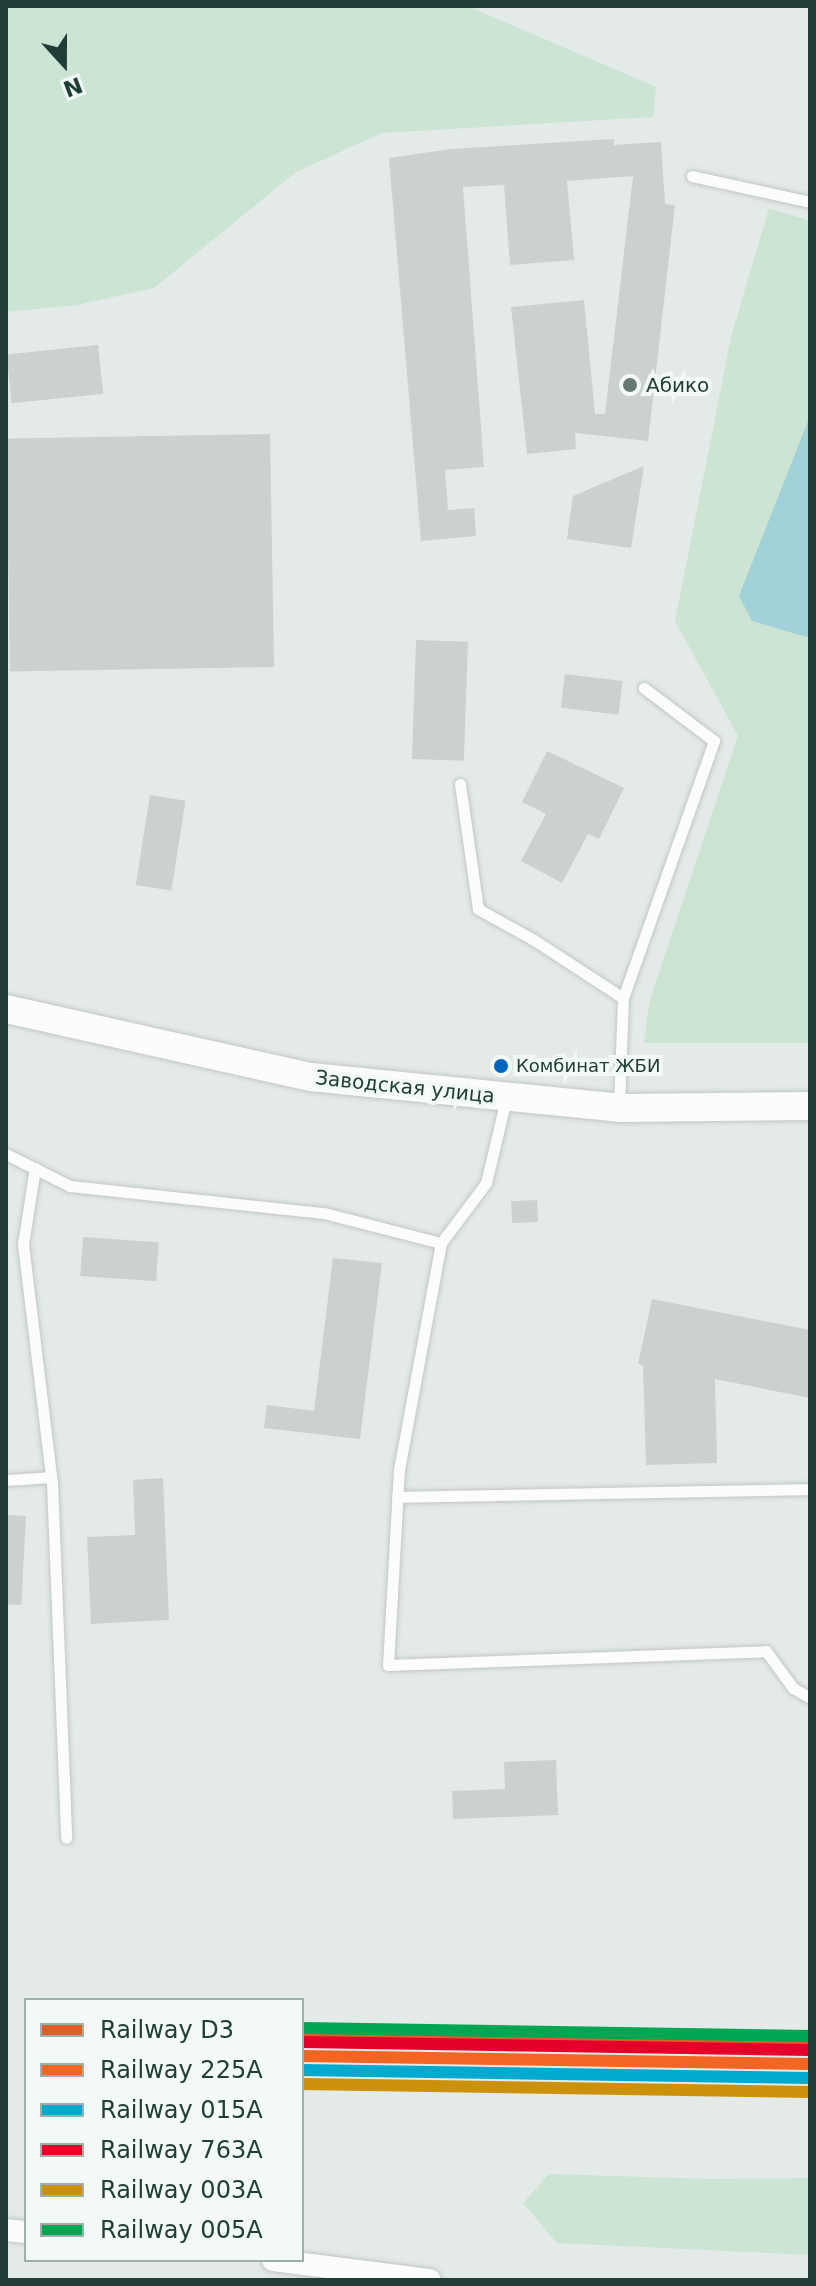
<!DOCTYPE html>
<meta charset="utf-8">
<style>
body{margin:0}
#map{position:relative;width:816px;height:2286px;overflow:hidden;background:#e4eae7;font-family:"DejaVu Sans",sans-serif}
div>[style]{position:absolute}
.green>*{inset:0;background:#cce4d4}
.water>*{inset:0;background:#a2d1da}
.building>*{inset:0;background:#cbd1cf;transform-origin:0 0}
.roads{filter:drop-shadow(0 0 2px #c1c7c4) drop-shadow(0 0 2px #c1c7c4)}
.service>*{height:11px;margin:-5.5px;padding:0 5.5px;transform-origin:5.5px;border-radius:5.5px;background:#fbfcfb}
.minor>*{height:22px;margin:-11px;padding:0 11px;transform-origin:11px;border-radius:11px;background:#fbfcfb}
.tertiary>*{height:28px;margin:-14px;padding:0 14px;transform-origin:14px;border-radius:14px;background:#fbfcfb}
.rail-1>*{height:12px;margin:-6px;padding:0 6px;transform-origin:6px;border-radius:6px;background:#e15d29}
.rail-2>*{height:12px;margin:-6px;padding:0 6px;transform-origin:6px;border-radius:6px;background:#f26522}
.rail-3>*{height:12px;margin:-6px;padding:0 6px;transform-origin:6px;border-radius:6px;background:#00a9ce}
.rail-4>*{height:12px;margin:-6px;padding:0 6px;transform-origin:6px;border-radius:6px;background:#e4002b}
.rail-5>*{height:12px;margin:-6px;padding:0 6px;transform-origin:6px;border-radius:6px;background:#cc910b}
.rail-6>*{height:12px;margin:-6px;padding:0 6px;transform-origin:6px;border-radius:6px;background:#00a651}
.dots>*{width:22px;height:22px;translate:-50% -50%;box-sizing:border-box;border:4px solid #f2f9f6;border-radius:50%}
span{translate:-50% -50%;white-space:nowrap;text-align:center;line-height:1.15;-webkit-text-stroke:8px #f2f9f6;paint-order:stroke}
.bus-label{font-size:18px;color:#203e37}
.left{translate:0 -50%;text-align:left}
.poi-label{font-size:20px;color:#203e37}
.street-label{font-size:20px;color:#203e37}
.frame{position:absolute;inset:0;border:8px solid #203e37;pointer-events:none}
.legend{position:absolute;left:24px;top:1998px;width:280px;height:264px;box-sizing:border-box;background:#f2f9f6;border:2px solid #9eaeaa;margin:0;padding:10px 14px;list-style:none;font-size:24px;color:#203e37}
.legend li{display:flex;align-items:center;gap:16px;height:40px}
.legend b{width:40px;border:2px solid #9eaeaa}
.north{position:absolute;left:24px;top:24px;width:80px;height:80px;-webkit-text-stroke:6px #f2f9f6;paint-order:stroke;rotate:159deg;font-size:22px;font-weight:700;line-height:32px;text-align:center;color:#203e37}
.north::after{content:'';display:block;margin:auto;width:28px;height:36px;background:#203e37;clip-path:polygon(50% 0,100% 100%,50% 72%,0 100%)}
</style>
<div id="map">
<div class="green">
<i style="clip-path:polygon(6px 6px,467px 6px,656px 87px,653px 117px,382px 133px,296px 172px,154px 288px,77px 305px,6px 312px)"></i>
<i style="clip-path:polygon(769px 208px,810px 221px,810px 1043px,644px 1043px,649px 1003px,738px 736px,675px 621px,731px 337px)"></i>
<i style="clip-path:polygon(549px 2174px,709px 2179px,810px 2178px,810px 2255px,557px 2243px,523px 2203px)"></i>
</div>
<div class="water">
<i style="clip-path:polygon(810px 416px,810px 638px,752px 621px,739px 596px)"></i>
</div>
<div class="building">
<i style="clip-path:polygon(614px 139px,614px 145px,661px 142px,665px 204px,675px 205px,648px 441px,575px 433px,576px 449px,527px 454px,511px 307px,584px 300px,595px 414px,605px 414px,633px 176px,567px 181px,574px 260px,510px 265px,504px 185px,463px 187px,484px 467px,445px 470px,448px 510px,474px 508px,476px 536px,421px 541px,389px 158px,451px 149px)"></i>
<i style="left:98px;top:345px;width:49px;height:92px;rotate:84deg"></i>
<i style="left:270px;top:434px;width:233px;height:264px;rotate:89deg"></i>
<i style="clip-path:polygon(644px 466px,631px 548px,567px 539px,573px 496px)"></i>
<i style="left:416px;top:640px;width:52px;height:119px;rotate:2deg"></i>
<i style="left:565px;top:674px;width:58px;height:34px;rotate:7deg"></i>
<i style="clip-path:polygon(547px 751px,624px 788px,599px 839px,588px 834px,562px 883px,521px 861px,546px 814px,522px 802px)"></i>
<i style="left:150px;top:795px;width:36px;height:91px;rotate:9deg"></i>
<i style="left:537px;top:1200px;width:22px;height:26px;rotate:87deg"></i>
<i style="left:83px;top:1237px;width:76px;height:39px;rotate:4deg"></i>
<i style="clip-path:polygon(333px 1258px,382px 1263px,360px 1439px,264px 1428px,267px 1405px,314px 1411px)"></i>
<i style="clip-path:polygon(652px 1299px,810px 1330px,810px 1398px,715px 1379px,717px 1463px,646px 1465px,643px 1365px,638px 1364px)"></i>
<i style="clip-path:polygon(163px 1478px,169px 1620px,91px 1624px,87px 1537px,135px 1535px,133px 1480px)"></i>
<i style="left:6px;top:1515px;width:20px;height:89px;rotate:3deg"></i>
<i style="clip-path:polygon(556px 1760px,558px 1815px,453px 1819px,452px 1791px,505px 1789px,504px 1762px)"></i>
</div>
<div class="roads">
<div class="service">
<i style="left:692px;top:176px;width:121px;rotate:12.4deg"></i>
<i style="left:460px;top:784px;width:126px;rotate:81.8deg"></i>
<i style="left:478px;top:909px;width:64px;rotate:29deg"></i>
<i style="left:534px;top:940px;width:106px;rotate:33.1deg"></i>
<i style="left:506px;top:1099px;width:86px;rotate:103.4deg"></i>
<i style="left:486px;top:1183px;width:75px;rotate:126.9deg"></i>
<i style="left:441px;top:1243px;width:230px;rotate:100.5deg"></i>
<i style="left:399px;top:1469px;width:196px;rotate:93.2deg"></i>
<i style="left:388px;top:1665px;width:378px;rotate:-2.1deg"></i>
<i style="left:766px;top:1651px;width:46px;rotate:53.9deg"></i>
<i style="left:793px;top:1688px;width:20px;rotate:30deg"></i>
<i style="left:619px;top:1107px;width:109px;rotate:-87.9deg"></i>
<i style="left:623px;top:998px;width:273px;rotate:-70.5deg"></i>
<i style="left:714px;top:741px;width:88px;rotate:-142.9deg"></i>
<i style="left:6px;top:1154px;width:72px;rotate:26.6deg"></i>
<i style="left:70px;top:1186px;width:255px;rotate:6.1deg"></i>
<i style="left:324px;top:1213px;width:121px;rotate:14.4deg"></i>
<i style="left:35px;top:1168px;width:77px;rotate:99deg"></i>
<i style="left:23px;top:1244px;width:241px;rotate:83.1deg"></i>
<i style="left:52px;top:1483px;width:355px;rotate:87.7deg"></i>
<i style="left:6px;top:1480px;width:45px;rotate:-3.8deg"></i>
<i style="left:397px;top:1497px;width:413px;rotate:-1.1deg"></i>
</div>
<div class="minor">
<i style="left:6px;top:2230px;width:20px;rotate:6deg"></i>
<i style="left:273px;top:2260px;width:158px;rotate:7.3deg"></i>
</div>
<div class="tertiary">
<i style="left:6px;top:1009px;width:312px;rotate:12.6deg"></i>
<i style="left:311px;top:1077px;width:310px;rotate:5.7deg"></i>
<i style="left:619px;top:1108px;width:191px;rotate:-0.6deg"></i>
</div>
</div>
<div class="rail-1">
<i style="left:302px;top:2034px;width:508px;rotate:0.79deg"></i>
</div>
<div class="rail-2">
<i style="left:302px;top:2056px;width:508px;rotate:0.9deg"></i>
</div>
<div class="rail-3">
<i style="left:302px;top:2070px;width:508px;rotate:0.9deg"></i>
</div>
<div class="rail-4">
<i style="left:302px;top:2042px;width:508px;rotate:0.9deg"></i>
</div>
<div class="rail-5">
<i style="left:302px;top:2084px;width:508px;rotate:0.9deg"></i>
</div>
<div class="rail-6">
<i style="left:302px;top:2028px;width:508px;rotate:0.9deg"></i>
</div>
<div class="dots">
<i style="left:630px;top:385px;background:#657a75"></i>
<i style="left:501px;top:1066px;background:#0065bd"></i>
</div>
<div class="bus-label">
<span class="left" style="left:516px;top:1066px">Комбинат ЖБИ</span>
</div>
<div class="poi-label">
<span class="left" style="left:646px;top:385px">Абико</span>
</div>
<div class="street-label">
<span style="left:405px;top:1087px;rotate:6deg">Заводская улица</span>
</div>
<div class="frame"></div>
<ul class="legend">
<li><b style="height:10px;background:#e15d29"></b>Railway D3</li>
<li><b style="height:10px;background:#f26522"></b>Railway 225А</li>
<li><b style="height:10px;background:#00a9ce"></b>Railway 015А</li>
<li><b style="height:10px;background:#e4002b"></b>Railway 763А</li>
<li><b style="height:10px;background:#cc910b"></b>Railway 003А</li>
<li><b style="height:10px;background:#00a651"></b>Railway 005А</li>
</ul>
<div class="north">N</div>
</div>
